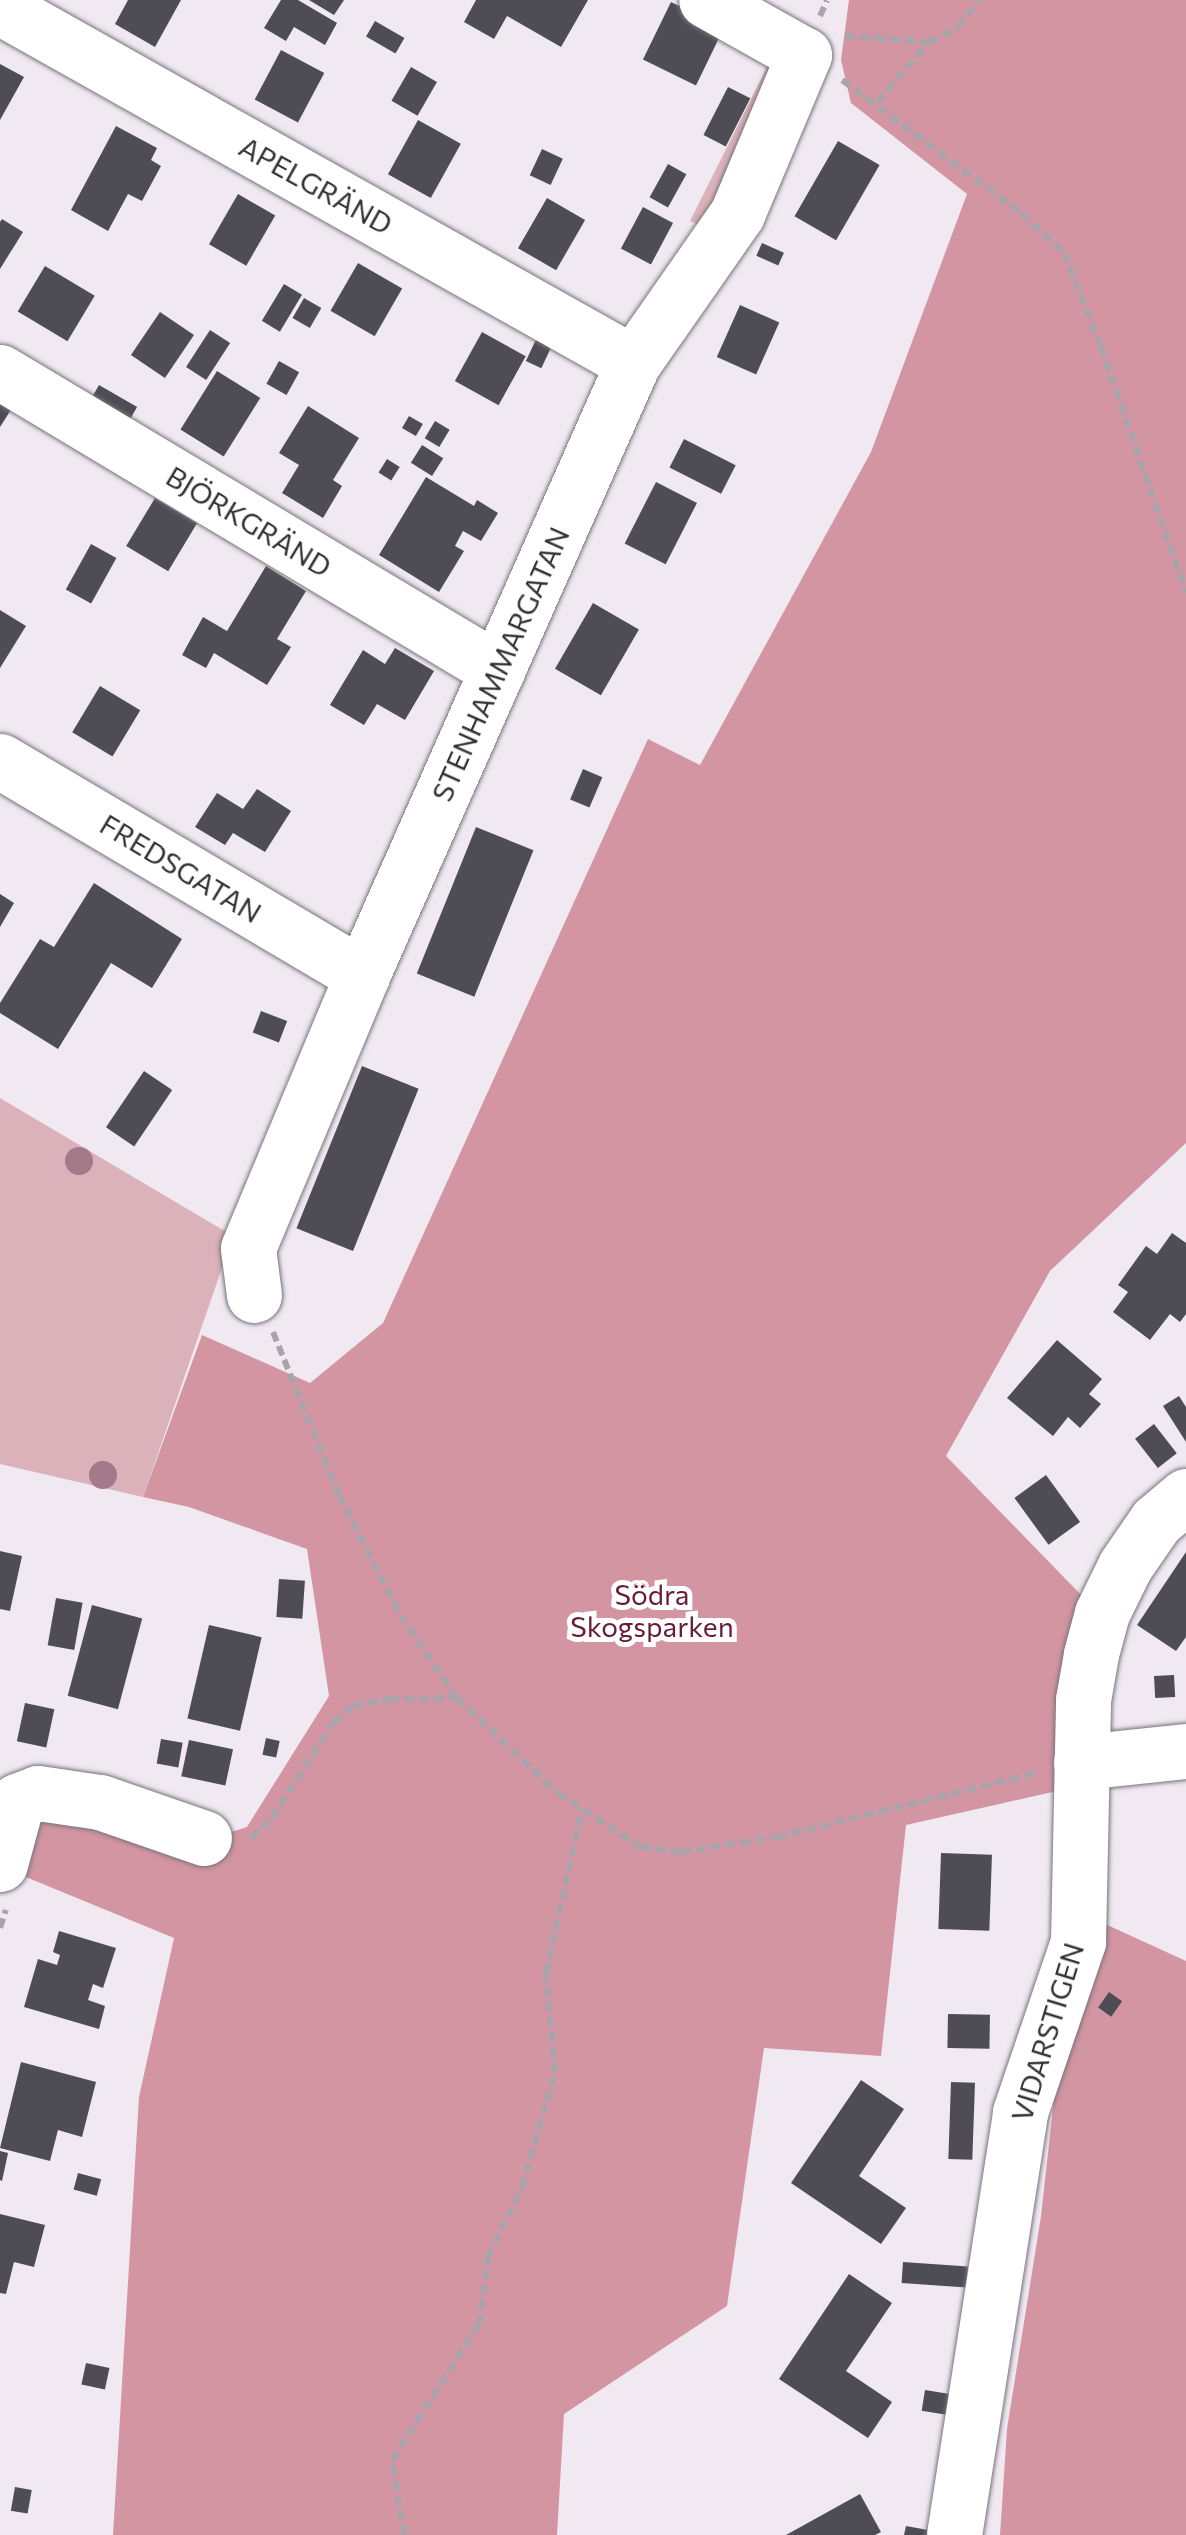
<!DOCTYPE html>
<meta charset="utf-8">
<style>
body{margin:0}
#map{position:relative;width:1186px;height:2535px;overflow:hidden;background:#f0e9f2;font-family:Commissioner,sans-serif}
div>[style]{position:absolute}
.green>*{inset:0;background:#dcb2ba}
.forest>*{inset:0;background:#d395a2}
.building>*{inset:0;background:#4e4d55;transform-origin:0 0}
.path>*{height:6px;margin-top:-3px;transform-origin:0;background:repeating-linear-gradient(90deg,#a9a4ab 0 10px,transparent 0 15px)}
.roads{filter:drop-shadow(0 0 2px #79737b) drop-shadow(0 0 2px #79737b)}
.minor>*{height:55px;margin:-27.5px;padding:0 27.5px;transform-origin:27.5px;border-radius:27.5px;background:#fff}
.trees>*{width:28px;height:28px;margin:-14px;border-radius:50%;background:#a4798a}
span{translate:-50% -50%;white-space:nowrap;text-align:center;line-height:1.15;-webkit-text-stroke:10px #fff;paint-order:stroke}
.street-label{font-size:28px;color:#333134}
.park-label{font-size:28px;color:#661d34}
</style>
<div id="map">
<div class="green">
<i style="clip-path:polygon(775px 51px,776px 63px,707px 229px,690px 221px)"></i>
<i style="clip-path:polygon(0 1098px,233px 1236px,143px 1497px,0 1464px)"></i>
</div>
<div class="forest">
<i style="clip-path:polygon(849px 0,1186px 0,1186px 1143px,1050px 1271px,946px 1456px,1086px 1600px,1066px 1789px,906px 1825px,881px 2056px,764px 2048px,727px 2306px,564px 2414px,557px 2535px,113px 2535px,139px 2097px,174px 1938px,21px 1875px,46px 1779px,228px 1833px,247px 1827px,329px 1696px,307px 1549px,189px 1507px,143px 1497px,202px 1335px,310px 1383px,383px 1323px,648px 739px,700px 765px,871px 452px,967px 194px,851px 103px,841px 60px)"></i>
<i style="clip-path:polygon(1092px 1918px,1186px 1961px,1186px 2535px,1000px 2535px,1007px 2429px,1041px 2216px,1057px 2072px)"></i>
</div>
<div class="building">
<i style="clip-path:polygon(128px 0,181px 0,155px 47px,115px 24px)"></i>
<i style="clip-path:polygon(281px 0,298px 0,337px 23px,325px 45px,294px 27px,286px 41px,264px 28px)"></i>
<i style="clip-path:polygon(309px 0,344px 0,334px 15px)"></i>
<i style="clip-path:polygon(476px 0,588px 0,561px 47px,507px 16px,494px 39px,464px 22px)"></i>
<i style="left:671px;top:2px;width:59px;height:64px;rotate:26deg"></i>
<i style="left:375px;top:21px;width:34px;height:18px;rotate:30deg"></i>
<i style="left:281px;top:50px;width:49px;height:56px;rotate:28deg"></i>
<i style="clip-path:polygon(0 64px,24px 77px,0 120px)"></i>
<i style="left:411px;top:67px;width:30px;height:39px;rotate:30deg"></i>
<i style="left:728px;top:87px;width:25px;height:54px;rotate:27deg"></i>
<i style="left:418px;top:120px;width:49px;height:62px;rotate:29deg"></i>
<i style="clip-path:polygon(116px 126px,157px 148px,151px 160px,161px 166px,142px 201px,128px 194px,108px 231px,71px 210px)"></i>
<i style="left:838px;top:141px;width:48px;height:87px;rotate:30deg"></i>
<i style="left:542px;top:149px;width:23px;height:29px;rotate:25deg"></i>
<i style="left:668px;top:164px;width:21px;height:38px;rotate:29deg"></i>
<i style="left:238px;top:194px;width:43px;height:58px;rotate:30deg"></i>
<i style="left:547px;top:198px;width:44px;height:58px;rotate:30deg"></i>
<i style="left:643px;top:207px;width:34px;height:47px;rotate:28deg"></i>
<i style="clip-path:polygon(2px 219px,23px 232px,0 269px,0 222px)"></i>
<i style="left:762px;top:243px;width:24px;height:14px;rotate:24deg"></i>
<i style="left:358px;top:263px;width:51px;height:55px;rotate:30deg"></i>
<i style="left:45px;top:266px;width:58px;height:53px;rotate:31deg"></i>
<i style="left:284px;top:284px;width:21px;height:43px;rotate:31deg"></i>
<i style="left:304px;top:298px;width:20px;height:23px;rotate:30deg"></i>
<i style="left:740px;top:305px;width:43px;height:57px;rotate:24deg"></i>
<i style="left:160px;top:312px;width:41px;height:52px;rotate:34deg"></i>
<i style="left:210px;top:330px;width:24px;height:44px;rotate:33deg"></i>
<i style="left:482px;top:332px;width:50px;height:56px;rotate:29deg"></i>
<i style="left:539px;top:333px;width:17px;height:31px;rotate:25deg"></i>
<i style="left:279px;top:361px;width:23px;height:26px;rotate:29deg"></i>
<i style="left:217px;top:371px;width:51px;height:69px;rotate:32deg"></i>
<i style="left:99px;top:385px;width:44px;height:27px;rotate:30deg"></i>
<i style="clip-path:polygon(0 396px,14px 405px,0 427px)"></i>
<i style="clip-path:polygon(308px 406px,359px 438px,333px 480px,342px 486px,323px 518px,282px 493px,299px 465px,279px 453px)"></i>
<i style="left:409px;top:416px;width:16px;height:14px;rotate:30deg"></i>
<i style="left:435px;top:421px;width:17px;height:20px;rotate:31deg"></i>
<i style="left:684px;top:439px;width:58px;height:32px;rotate:27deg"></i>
<i style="left:422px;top:445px;width:25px;height:21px;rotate:32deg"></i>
<i style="left:387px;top:459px;width:15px;height:16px;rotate:32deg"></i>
<i style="clip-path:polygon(426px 477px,474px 506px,477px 500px,498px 513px,481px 541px,463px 531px,455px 546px,464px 551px,439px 592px,379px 555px)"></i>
<i style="left:656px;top:482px;width:46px;height:69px;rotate:27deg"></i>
<i style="left:155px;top:498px;width:49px;height:56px;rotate:31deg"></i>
<i style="left:91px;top:544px;width:29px;height:52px;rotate:29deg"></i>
<i style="clip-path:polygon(266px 566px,306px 591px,277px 639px,291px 647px,267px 685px,214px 653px,206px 668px,182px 655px,203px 617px,227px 631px)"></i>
<i style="left:593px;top:603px;width:53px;height:76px;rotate:30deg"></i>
<i style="clip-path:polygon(0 610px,26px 626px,0 668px)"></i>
<i style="clip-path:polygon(395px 648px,434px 671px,405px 720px,377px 704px,364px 725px,330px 705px,363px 650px,385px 664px)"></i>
<i style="left:100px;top:686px;width:47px;height:54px;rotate:31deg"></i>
<i style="left:583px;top:769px;width:21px;height:33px;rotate:23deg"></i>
<i style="clip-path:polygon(257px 789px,291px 811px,265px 852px,233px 833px,225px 845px,195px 827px,217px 793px,243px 809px)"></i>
<i style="left:476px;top:827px;width:62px;height:158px;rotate:22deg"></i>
<i style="clip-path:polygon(94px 883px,182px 939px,152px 988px,111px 963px,58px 1049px,0 1013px,0 1003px,40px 939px,54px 947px)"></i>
<i style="clip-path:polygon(0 894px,14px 903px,0 927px)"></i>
<i style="left:261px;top:1011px;width:28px;height:23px;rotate:21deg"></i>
<i style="left:362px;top:1066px;width:61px;height:175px;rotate:22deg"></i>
<i style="left:144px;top:1071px;width:34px;height:68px;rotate:34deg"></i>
<i style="clip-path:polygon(1172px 1233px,1186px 1243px,1186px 1314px,1180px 1322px,1170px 1314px,1150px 1340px,1113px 1312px,1128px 1292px,1118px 1285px,1146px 1246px,1157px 1254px)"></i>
<i style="clip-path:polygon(1057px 1340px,1102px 1379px,1089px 1394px,1101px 1404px,1080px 1428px,1068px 1417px,1053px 1436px,1007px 1398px)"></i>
<i style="clip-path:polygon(1179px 1396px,1186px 1407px,1186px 1442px,1163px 1406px)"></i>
<i style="left:1154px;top:1424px;width:37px;height:24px;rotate:52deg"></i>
<i style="left:1046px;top:1475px;width:58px;height:39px;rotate:54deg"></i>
<i style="clip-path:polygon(0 1551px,22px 1556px,10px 1611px,0 1609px)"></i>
<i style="clip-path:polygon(1186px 1552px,1186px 1637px,1176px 1651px,1137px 1625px)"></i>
<i style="left:279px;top:1579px;width:26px;height:38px;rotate:4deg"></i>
<i style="left:56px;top:1598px;width:27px;height:48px;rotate:10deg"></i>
<i style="left:92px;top:1605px;width:52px;height:94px;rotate:15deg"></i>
<i style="left:209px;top:1625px;width:54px;height:96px;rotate:13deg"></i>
<i style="left:1174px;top:1675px;width:22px;height:20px;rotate:87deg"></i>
<i style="left:25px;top:1703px;width:30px;height:39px;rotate:12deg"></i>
<i style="left:266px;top:1738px;width:14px;height:17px;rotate:12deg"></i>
<i style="left:161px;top:1739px;width:22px;height:25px;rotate:10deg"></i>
<i style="left:189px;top:1740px;width:45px;height:37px;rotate:12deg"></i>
<i style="left:941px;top:1853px;width:51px;height:76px;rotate:2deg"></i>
<i style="clip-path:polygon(59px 1931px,116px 1948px,103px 1988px,93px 1984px,88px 2000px,105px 2006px,99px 2029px,24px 2007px,38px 1959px,57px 1965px,60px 1955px,53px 1952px)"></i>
<i style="left:1109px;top:1992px;width:16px;height:19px;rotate:35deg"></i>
<i style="left:948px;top:2014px;width:42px;height:34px;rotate:1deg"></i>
<i style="clip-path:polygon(21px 2062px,96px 2082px,82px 2137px,58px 2130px,50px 2161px,0 2148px)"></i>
<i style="clip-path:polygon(861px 2080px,904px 2109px,859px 2176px,906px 2208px,881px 2244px,791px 2183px)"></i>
<i style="left:951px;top:2082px;width:24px;height:77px;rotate:2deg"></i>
<i style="clip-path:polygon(0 2151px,8px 2153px,2px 2181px,0 2180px)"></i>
<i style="left:78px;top:2173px;width:24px;height:17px;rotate:15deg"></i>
<i style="clip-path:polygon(0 2214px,45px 2225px,34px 2267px,14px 2262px,6px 2294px,0 2293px)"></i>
<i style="left:903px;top:2262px;width:65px;height:21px;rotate:4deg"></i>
<i style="clip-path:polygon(849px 2274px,892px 2303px,846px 2371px,892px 2402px,868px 2438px,779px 2379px)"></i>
<i style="left:86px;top:2363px;width:24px;height:22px;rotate:12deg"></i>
<i style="left:925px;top:2390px;width:25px;height:21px;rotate:9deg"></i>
<i style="left:15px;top:2487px;width:17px;height:24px;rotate:10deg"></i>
<i style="clip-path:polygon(860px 2494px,881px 2532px,875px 2535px,786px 2535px)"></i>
<i style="clip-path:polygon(906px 2526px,928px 2530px,927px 2535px,904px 2535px)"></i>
</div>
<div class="path">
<i style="left:820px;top:16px;width:17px;rotate:-66deg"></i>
<i style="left:845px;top:36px;width:82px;rotate:4.2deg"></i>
<i style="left:842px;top:80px;width:223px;rotate:36.6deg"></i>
<i style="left:1021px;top:213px;width:59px;rotate:42.9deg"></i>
<i style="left:1064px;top:253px;width:101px;rotate:68.5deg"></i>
<i style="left:1101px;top:347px;width:260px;rotate:70.9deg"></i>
<i style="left:877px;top:102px;width:79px;rotate:-49.1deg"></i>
<i style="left:929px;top:42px;width:33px;rotate:-27deg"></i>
<i style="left:958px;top:27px;width:34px;rotate:-52deg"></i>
<i style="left:273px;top:1332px;width:176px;rotate:68deg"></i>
<i style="left:339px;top:1495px;width:135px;rotate:63.1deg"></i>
<i style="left:400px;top:1615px;width:101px;rotate:55.5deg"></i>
<i style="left:457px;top:1698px;width:139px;rotate:43.2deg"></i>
<i style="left:558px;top:1793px;width:99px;rotate:33deg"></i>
<i style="left:641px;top:1847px;width:40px;rotate:7.1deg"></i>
<i style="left:681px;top:1852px;width:97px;rotate:-8.9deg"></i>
<i style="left:777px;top:1837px;width:266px;rotate:-13.9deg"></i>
<i style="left:251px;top:1838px;width:29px;rotate:-44deg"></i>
<i style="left:272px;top:1818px;width:113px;rotate:-57.3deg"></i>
<i style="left:333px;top:1723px;width:26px;rotate:-40deg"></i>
<i style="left:353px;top:1706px;width:37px;rotate:-11deg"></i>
<i style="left:389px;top:1699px;width:67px;rotate:-0.9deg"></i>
<i style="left:0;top:1928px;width:19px;rotate:-72deg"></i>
<i style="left:404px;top:2535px;width:76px;rotate:-99.1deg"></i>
<i style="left:392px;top:2460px;width:161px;rotate:-57.4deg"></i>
<i style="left:479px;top:2324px;width:68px;rotate:-82.3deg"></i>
<i style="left:488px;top:2257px;width:78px;rotate:-64.1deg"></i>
<i style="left:522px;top:2187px;width:120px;rotate:-74deg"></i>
<i style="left:555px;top:2072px;width:99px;rotate:-95.2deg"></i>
<i style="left:546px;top:1973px;width:168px;rotate:-77.6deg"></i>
</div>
<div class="roads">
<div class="minor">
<i style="left:0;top:7px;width:726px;rotate:29.35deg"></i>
<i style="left:0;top:372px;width:580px;rotate:30.9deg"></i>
<i style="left:0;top:761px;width:421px;rotate:30.6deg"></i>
<i style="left:254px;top:1295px;width:47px;rotate:-97.3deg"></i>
<i style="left:248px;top:1248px;width:296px;rotate:-67.3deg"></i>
<i style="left:362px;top:975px;width:669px;rotate:-66.12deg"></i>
<i style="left:633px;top:363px;width:182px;rotate:-55.1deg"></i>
<i style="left:737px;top:214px;width:173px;rotate:-67.2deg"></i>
<i style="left:804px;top:55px;width:112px;rotate:-150.7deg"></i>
<i style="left:1081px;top:1762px;width:106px;rotate:-6deg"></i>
<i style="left:17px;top:1801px;width:22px;rotate:-21deg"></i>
<i style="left:38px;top:1793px;width:63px;rotate:8.3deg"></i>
<i style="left:100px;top:1802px;width:110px;rotate:19.1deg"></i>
<i style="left:0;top:1864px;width:65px;rotate:-74.9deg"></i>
<i style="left:954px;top:2535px;width:428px;rotate:-81.1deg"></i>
<i style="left:1020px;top:2112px;width:180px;rotate:-71.2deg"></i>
<i style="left:1078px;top:1942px;width:242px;rotate:-88.8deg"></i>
<i style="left:1083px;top:1700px;width:47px;rotate:-80.1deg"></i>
<i style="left:1091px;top:1654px;width:42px;rotate:-75deg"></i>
<i style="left:1102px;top:1613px;width:52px;rotate:-63.9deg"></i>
<i style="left:1125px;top:1566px;width:55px;rotate:-55.4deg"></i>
<i style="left:1156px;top:1521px;width:39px;rotate:-40deg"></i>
</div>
</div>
<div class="trees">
<i style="left:79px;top:1161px"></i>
<i style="left:103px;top:1475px"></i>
</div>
<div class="street-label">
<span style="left:316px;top:185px;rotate:29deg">APELGRÄND</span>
<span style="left:249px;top:521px;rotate:31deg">BJÖRKGRÄND</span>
<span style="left:500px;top:664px;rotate:-66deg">STENHAMMARGATAN</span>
<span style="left:181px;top:868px;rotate:31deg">FREDSGATAN</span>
<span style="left:1047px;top:2032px;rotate:-73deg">VIDARSTIGEN</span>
</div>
<div class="park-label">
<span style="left:652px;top:1610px">Södra<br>Skogsparken</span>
</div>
</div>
